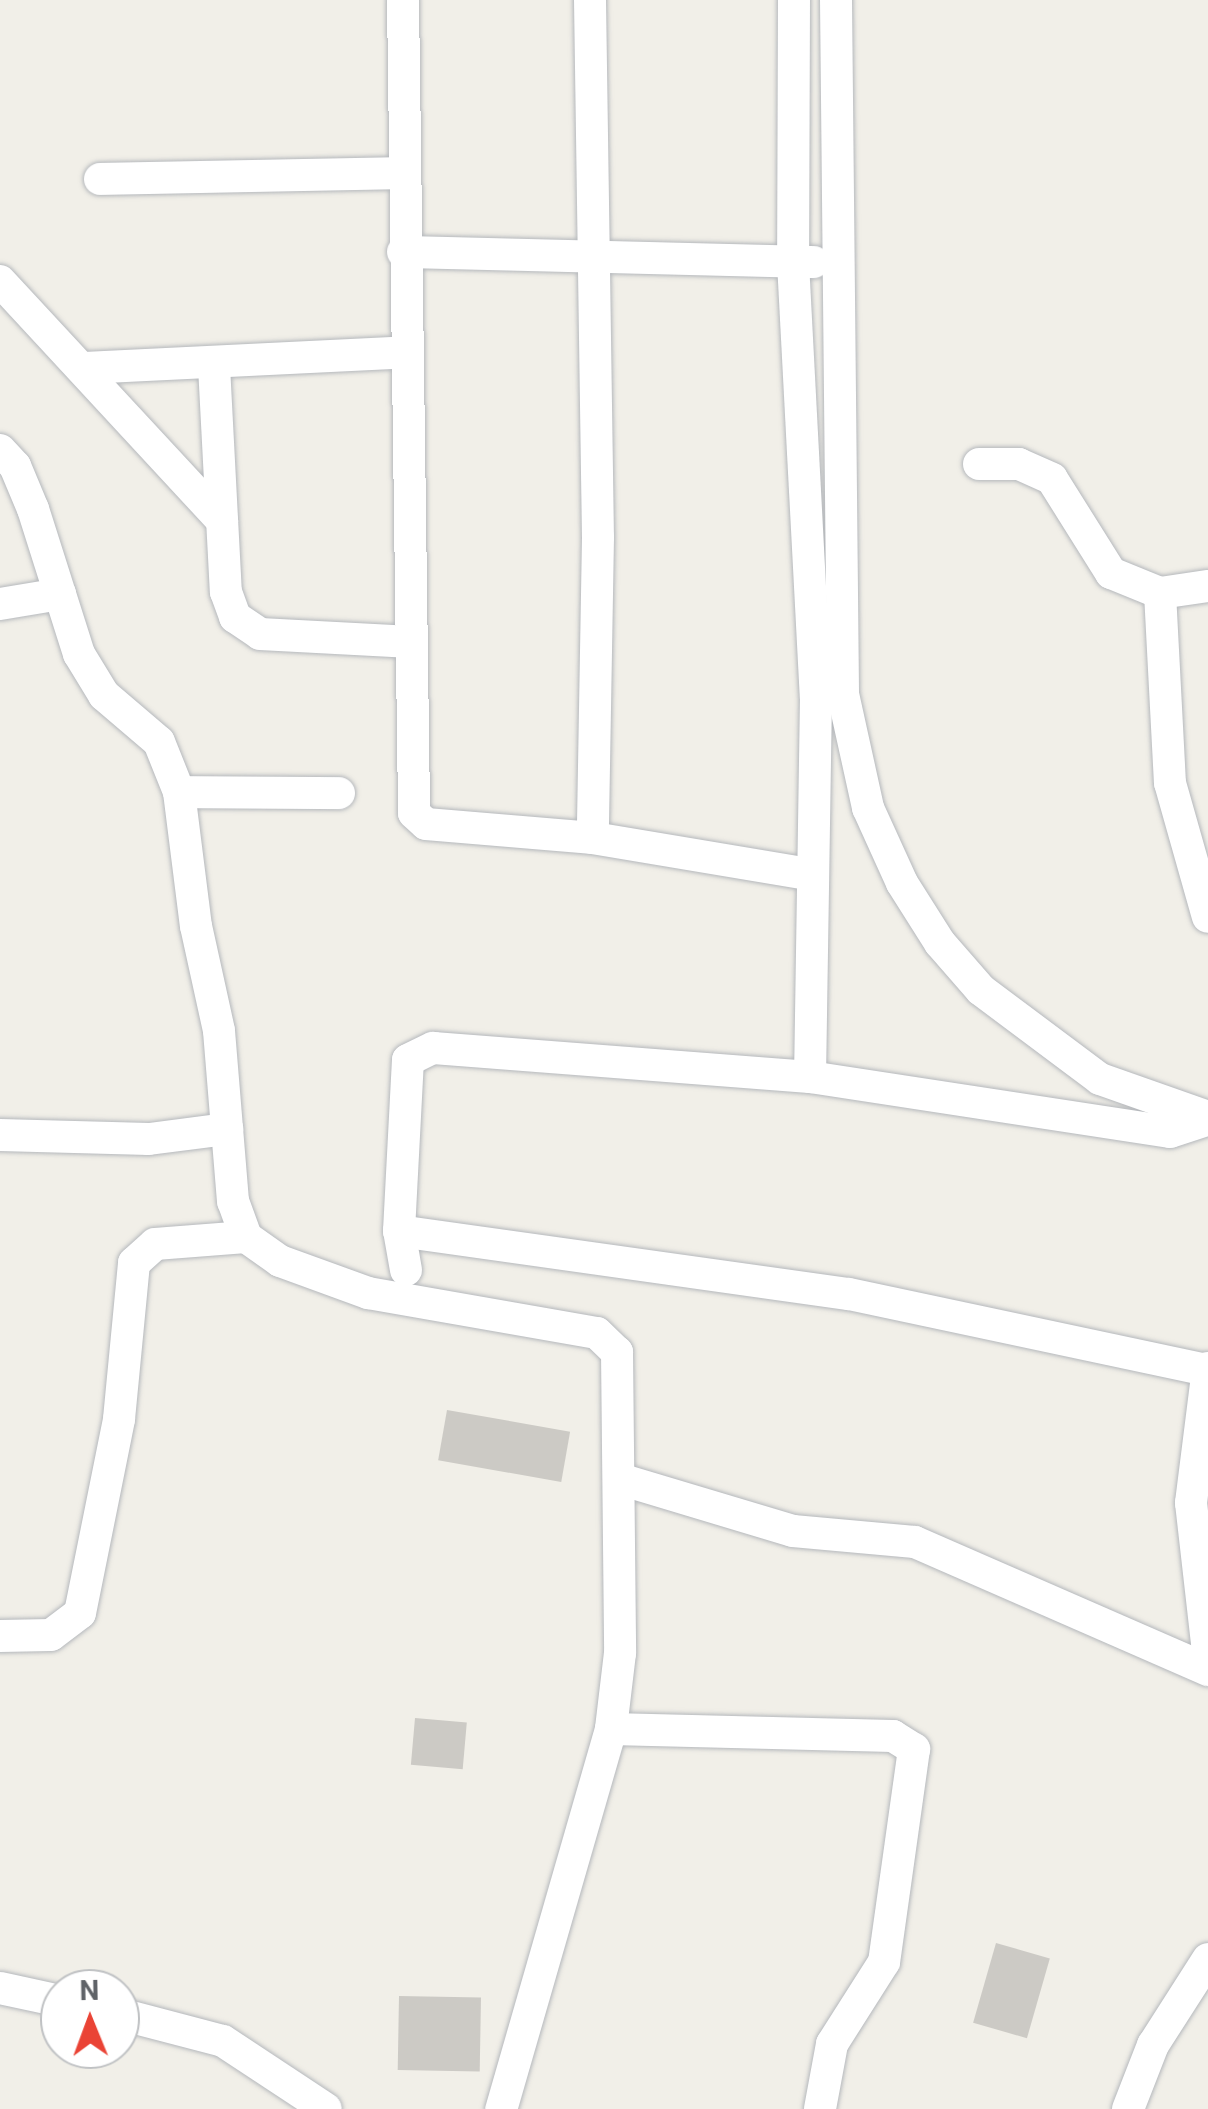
<!DOCTYPE html>
<style>
body{margin:0}
#map{position:relative;width:1208px;height:2109px;overflow:hidden;background:#f1efe8;font-family:Roboto,sans-serif}
div>[style]{position:absolute}
.building>*{inset:0;background:#cccac5;transform-origin:0 0}
.roads{filter:drop-shadow(0 0 2px #b5b8bc) drop-shadow(0 0 2px #b5b8bc)}
.street>*{height:32px;margin:-16px;padding:0 16px;transform-origin:16px;border-radius:16px;background:#fff}
span{translate:-50% -50%;white-space:nowrap;text-align:center;line-height:1.15;-webkit-text-stroke:10px #fff;paint-order:stroke}
.north{position:absolute;left:40px;top:1969px;width:100px;height:100px;box-sizing:border-box;background:#fff;border:2px solid #bfc1c3;border-radius:50%;rotate:359deg;font-size:28px;font-weight:700;line-height:40px;text-align:center;color:#5f6368}
.north::after{content:'';display:block;margin:auto;width:35px;height:45px;background:#ea4335;clip-path:polygon(50% 0,100% 100%,50% 72%,0 100%)}
</style>
<div id="map">
<div class="building">
<i style="left:447px;top:1410px;width:125px;height:51px;rotate:10deg"></i>
<i style="left:415px;top:1718px;width:52px;height:47px;rotate:5deg"></i>
<i style="left:996px;top:1943px;width:56px;height:83px;rotate:16deg"></i>
<i style="left:399px;top:1996px;width:82px;height:74px;rotate:1deg"></i>
</div>
<div class="roads">
<div class="street">
<i style="left:403px;top:0;width:813px;rotate:89.22deg"></i>
<i style="left:414px;top:813px;width:16px;rotate:43deg"></i>
<i style="left:426px;top:824px;width:168px;rotate:4.8deg"></i>
<i style="left:593px;top:838px;width:218px;rotate:9.5deg"></i>
<i style="left:590px;top:0;width:537px;rotate:89.15deg"></i>
<i style="left:598px;top:537px;width:301px;rotate:91deg"></i>
<i style="left:794px;top:0;width:262px;rotate:90.2deg"></i>
<i style="left:793px;top:262px;width:436px;rotate:87deg"></i>
<i style="left:816px;top:697px;width:380px;rotate:90.9deg"></i>
<i style="left:836px;top:0;width:694px;rotate:89.42deg"></i>
<i style="left:843px;top:694px;width:117px;rotate:77.6deg"></i>
<i style="left:868px;top:808px;width:82px;rotate:65.6deg"></i>
<i style="left:902px;top:883px;width:71px;rotate:57.7deg"></i>
<i style="left:940px;top:943px;width:62px;rotate:48.9deg"></i>
<i style="left:981px;top:990px;width:149px;rotate:36.8deg"></i>
<i style="left:1100px;top:1079px;width:114px;rotate:19.4deg"></i>
<i style="left:100px;top:179px;width:304px;rotate:-1.1deg"></i>
<i style="left:403px;top:252px;width:411px;rotate:1.4deg"></i>
<i style="left:0;top:281px;width:327px;rotate:47.2deg"></i>
<i style="left:214px;top:366px;width:226px;rotate:87deg"></i>
<i style="left:226px;top:592px;width:27px;rotate:70deg"></i>
<i style="left:235px;top:617px;width:30px;rotate:34deg"></i>
<i style="left:260px;top:634px;width:152px;rotate:3deg"></i>
<i style="left:85px;top:368px;width:322px;rotate:-2.8deg"></i>
<i style="left:0;top:450px;width:22px;rotate:47deg"></i>
<i style="left:15px;top:466px;width:47px;rotate:67.3deg"></i>
<i style="left:33px;top:509px;width:152px;rotate:72.4deg"></i>
<i style="left:79px;top:654px;width:48px;rotate:58.6deg"></i>
<i style="left:104px;top:695px;width:72px;rotate:40.5deg"></i>
<i style="left:159px;top:742px;width:54px;rotate:68.2deg"></i>
<i style="left:179px;top:792px;width:135px;rotate:82.8deg"></i>
<i style="left:196px;top:926px;width:107px;rotate:77.6deg"></i>
<i style="left:219px;top:1031px;width:171px;rotate:85.3deg"></i>
<i style="left:233px;top:1201px;width:38px;rotate:70deg"></i>
<i style="left:246px;top:1237px;width:42px;rotate:35.2deg"></i>
<i style="left:280px;top:1261px;width:94px;rotate:20deg"></i>
<i style="left:368px;top:1293px;width:232px;rotate:9.9deg"></i>
<i style="left:597px;top:1333px;width:28px;rotate:44deg"></i>
<i style="left:617px;top:1352px;width:301px;rotate:89.4deg"></i>
<i style="left:620px;top:1653px;width:77px;rotate:96.8deg"></i>
<i style="left:611px;top:1729px;width:396px;rotate:106.1deg"></i>
<i style="left:979px;top:464px;width:40px"></i>
<i style="left:1019px;top:464px;width:36px;rotate:24deg"></i>
<i style="left:1052px;top:479px;width:111px;rotate:57.9deg"></i>
<i style="left:1111px;top:573px;width:53px;rotate:22.2deg"></i>
<i style="left:1160px;top:593px;width:49px;rotate:-8.3deg"></i>
<i style="left:1160px;top:593px;width:190px;rotate:87deg"></i>
<i style="left:1170px;top:783px;width:139px;rotate:74.2deg"></i>
<i style="left:0;top:604px;width:61px;rotate:-9.5deg"></i>
<i style="left:179px;top:792px;width:160px;rotate:0.4deg"></i>
<i style="left:0;top:1135px;width:149px;rotate:1.5deg"></i>
<i style="left:149px;top:1139px;width:79px;rotate:-7.3deg"></i>
<i style="left:399px;top:1231px;width:454px;rotate:8deg"></i>
<i style="left:849px;top:1294px;width:367px;rotate:12deg"></i>
<i style="left:406px;top:1270px;width:40px;rotate:-100deg"></i>
<i style="left:399px;top:1231px;width:171px;rotate:-87deg"></i>
<i style="left:408px;top:1060px;width:28px;rotate:-26deg"></i>
<i style="left:433px;top:1048px;width:378px;rotate:4.4deg"></i>
<i style="left:810px;top:1077px;width:364px;rotate:8.7deg"></i>
<i style="left:1170px;top:1132px;width:40px;rotate:-18deg"></i>
<i style="left:1208px;top:1368px;width:136px;rotate:97.2deg"></i>
<i style="left:1191px;top:1503px;width:151px;rotate:83.5deg"></i>
<i style="left:623px;top:1480px;width:177px;rotate:16.7deg"></i>
<i style="left:793px;top:1531px;width:122px;rotate:5.2deg"></i>
<i style="left:915px;top:1542px;width:320px;rotate:23.6deg"></i>
<i style="left:0;top:1636px;width:51px;rotate:-1.1deg"></i>
<i style="left:51px;top:1635px;width:36px;rotate:-37deg"></i>
<i style="left:80px;top:1613px;width:198px;rotate:-78.6deg"></i>
<i style="left:119px;top:1419px;width:157px;rotate:-84.5deg"></i>
<i style="left:134px;top:1263px;width:28px;rotate:-42deg"></i>
<i style="left:155px;top:1244px;width:91px;rotate:-4.4deg"></i>
<i style="left:611px;top:1729px;width:282px;rotate:1.4deg"></i>
<i style="left:893px;top:1736px;width:25px;rotate:32deg"></i>
<i style="left:914px;top:1749px;width:215px;rotate:98deg"></i>
<i style="left:884px;top:1962px;width:97px;rotate:122.4deg"></i>
<i style="left:832px;top:2044px;width:66px;rotate:100.5deg"></i>
<i style="left:0;top:1988px;width:61px;rotate:12.2deg"></i>
<i style="left:120px;top:2014px;width:106px;rotate:14.7deg"></i>
<i style="left:223px;top:2041px;width:123px;rotate:33.4deg"></i>
<i style="left:1128px;top:2109px;width:69px;rotate:-68.7deg"></i>
<i style="left:1153px;top:2045px;width:102px;rotate:-57.4deg"></i>
</div>
</div>
<div class="north">N</div>
</div>
